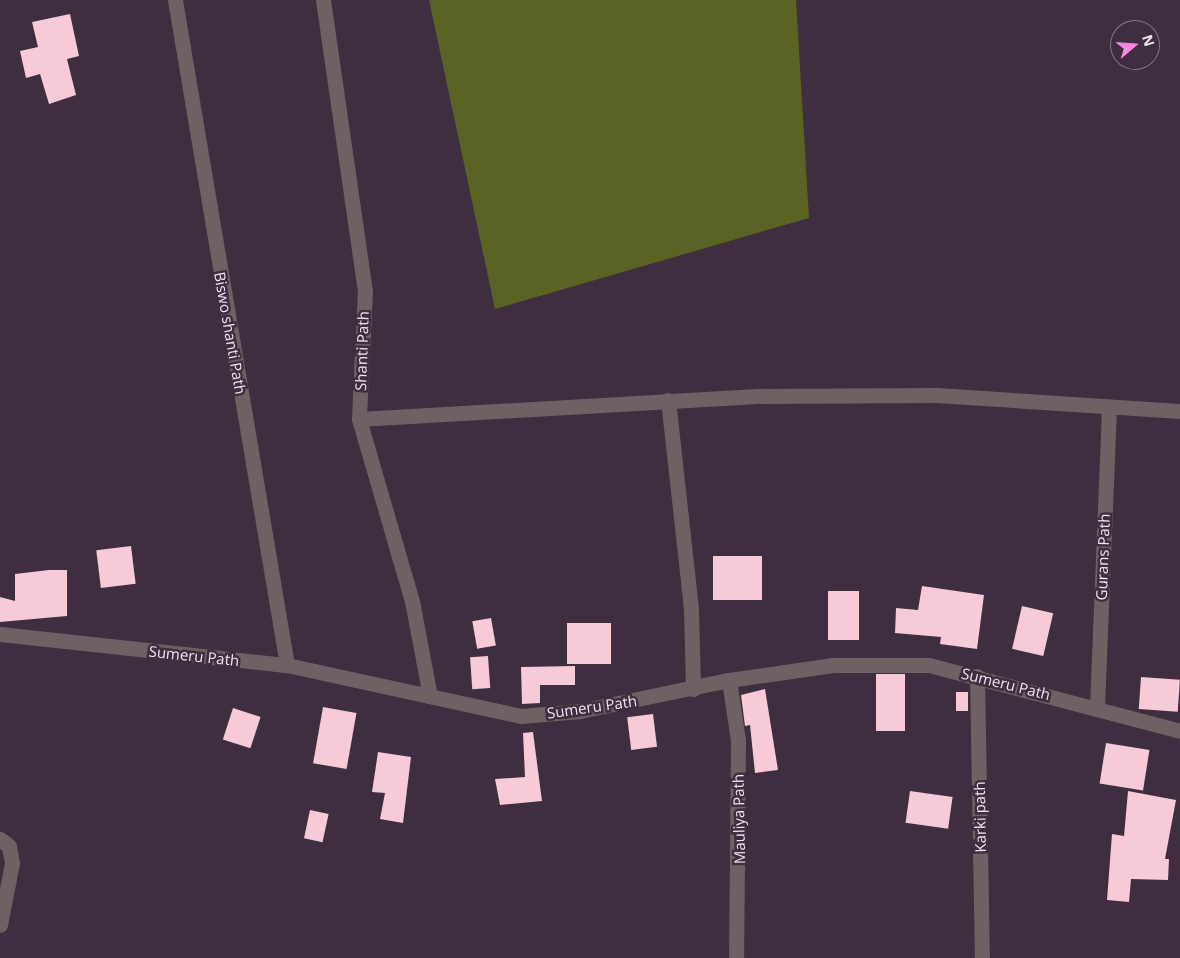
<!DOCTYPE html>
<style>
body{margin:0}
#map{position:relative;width:1180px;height:958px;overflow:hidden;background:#3e2e3f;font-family:"Open Sans",sans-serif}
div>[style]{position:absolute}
.forest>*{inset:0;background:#5a6324}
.building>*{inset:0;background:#f6cad6;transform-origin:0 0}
.minor>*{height:15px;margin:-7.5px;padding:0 7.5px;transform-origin:7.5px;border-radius:7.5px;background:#6e6164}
span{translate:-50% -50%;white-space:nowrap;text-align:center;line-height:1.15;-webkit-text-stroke:5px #3e2e3f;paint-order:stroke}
.street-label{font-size:15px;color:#efe5f0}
.north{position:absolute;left:1110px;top:20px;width:50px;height:50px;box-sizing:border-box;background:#3e2e3f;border:1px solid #857786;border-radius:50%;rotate:72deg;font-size:14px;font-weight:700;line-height:20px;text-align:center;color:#efe5f0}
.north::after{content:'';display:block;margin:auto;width:18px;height:22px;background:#fd86e2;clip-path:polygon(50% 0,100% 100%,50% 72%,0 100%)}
</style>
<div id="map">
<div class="forest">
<i style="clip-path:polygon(429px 0,796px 0,809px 218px,495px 309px)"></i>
</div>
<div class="building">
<i style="clip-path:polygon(70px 14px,79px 56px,67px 59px,76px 95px,49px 104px,40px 74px,26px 78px,20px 51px,38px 47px,32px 22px)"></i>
<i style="left:131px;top:546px;width:38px;height:35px;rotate:83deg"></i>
<i style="left:713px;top:556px;width:49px;height:44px"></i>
<i style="clip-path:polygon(49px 570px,67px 570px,67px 616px,0 622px,0 597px,15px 601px,15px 574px)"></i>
<i style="clip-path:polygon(922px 586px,984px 595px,977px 649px,940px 644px,941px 637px,895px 633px,896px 608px,918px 610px)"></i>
<i style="left:828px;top:591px;width:31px;height:49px"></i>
<i style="left:1022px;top:606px;width:32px;height:44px;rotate:13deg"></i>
<i style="left:491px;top:618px;width:28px;height:19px;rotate:80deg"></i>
<i style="left:611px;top:623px;width:41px;height:44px;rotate:90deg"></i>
<i style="left:488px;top:656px;width:32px;height:18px;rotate:86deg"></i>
<i style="clip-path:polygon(575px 666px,575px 685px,540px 685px,540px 703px,522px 704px,521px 667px)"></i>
<i style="left:876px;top:674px;width:29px;height:57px"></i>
<i style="left:1141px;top:677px;width:39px;height:32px;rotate:4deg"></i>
<i style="clip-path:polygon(765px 689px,778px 770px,755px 773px,750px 725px,745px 726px,741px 695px)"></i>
<i style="left:956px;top:692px;width:12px;height:19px"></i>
<i style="left:323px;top:707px;width:34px;height:57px;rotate:10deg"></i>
<i style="left:233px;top:708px;width:29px;height:33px;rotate:18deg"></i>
<i style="left:653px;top:714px;width:33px;height:26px;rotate:83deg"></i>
<i style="clip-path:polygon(533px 732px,542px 801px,500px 805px,495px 779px,525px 777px,523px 733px)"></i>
<i style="left:1106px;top:743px;width:44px;height:41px;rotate:9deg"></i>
<i style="clip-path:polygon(378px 752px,411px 757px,403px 823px,380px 819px,385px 793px,372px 792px)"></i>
<i style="left:910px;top:791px;width:43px;height:32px;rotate:8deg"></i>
<i style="clip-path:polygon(1128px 791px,1176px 800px,1165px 859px,1169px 859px,1168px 880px,1131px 879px,1129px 902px,1107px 900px,1112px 834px,1124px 836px)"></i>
<i style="left:310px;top:810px;width:19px;height:29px;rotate:12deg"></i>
</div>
<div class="minor">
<i style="left:175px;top:0;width:674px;rotate:80.44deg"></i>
<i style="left:323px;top:0;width:293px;rotate:81.8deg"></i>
<i style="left:365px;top:290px;width:129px;rotate:92.7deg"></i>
<i style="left:359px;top:419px;width:190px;rotate:73.8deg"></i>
<i style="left:412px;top:601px;width:97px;rotate:79.3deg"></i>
<i style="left:668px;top:400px;width:211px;rotate:83.7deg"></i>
<i style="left:691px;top:610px;width:79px;rotate:88.5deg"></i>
<i style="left:359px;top:419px;width:403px;rotate:-3.3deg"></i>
<i style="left:761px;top:396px;width:176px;rotate:-0.3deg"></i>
<i style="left:937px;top:395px;width:244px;rotate:3.8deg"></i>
<i style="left:0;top:634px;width:289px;rotate:6.2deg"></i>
<i style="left:287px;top:665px;width:239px;rotate:12.3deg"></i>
<i style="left:521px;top:716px;width:59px;rotate:-4.8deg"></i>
<i style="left:580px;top:711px;width:152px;rotate:-11.8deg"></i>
<i style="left:729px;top:680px;width:105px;rotate:-8.2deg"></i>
<i style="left:833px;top:665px;width:96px"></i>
<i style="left:929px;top:665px;width:260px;rotate:14.7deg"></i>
<i style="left:977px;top:676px;width:282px;rotate:89deg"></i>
<i style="left:729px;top:680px;width:61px;rotate:81.5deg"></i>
<i style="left:738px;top:740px;width:218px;rotate:90.5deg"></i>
<i style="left:1097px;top:707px;width:300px;rotate:-87.7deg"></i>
<i style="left:0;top:839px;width:11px;rotate:38deg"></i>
<i style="left:9px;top:846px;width:17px;rotate:80deg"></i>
<i style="left:12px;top:863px;width:63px;rotate:101deg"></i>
</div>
<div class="street-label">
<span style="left:230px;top:333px;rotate:80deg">Biswo shanti Path</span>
<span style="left:362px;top:351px;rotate:-88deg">Shanti Path</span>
<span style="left:1103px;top:557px;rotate:-88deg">Gurans Path</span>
<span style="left:194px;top:656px;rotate:6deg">Sumeru Path</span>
<span style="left:1006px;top:684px;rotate:14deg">Sumeru Path</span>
<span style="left:592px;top:707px;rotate:-8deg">Sumeru Path</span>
<span style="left:980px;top:817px;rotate:-91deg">Karki path</span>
<span style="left:739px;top:819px;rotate:-91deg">Mauliya Path</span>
</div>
<div class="north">N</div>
</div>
